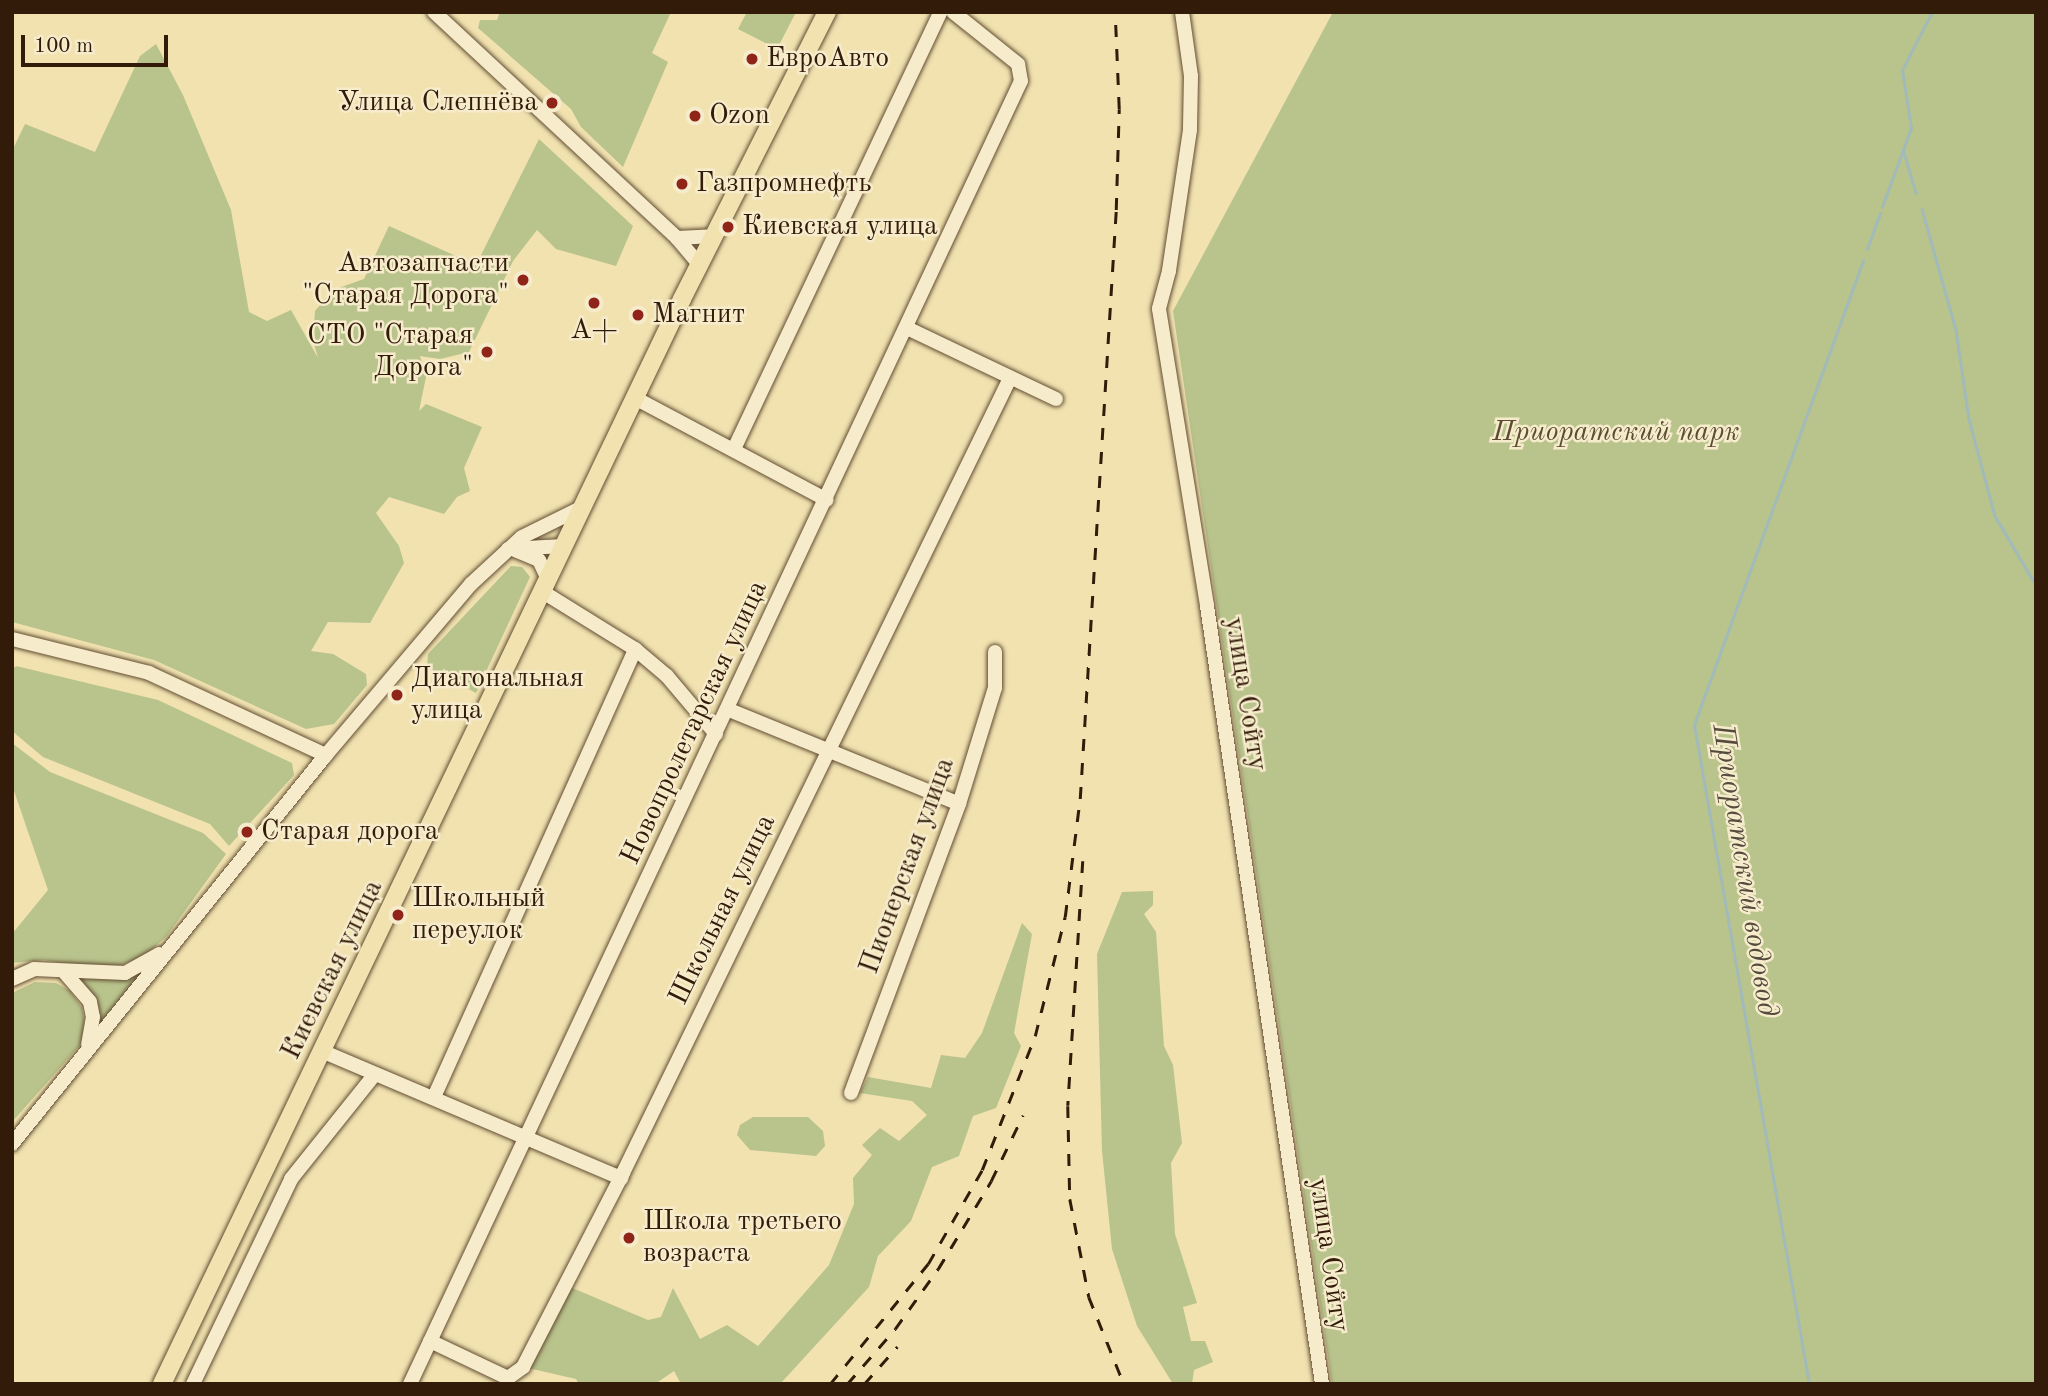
<!DOCTYPE html>
<meta charset="utf-8">
<style>
body{margin:0}
#map{position:relative;width:2048px;height:1396px;overflow:hidden;background:#f1e2b0;font-family:"Old Standard TT",serif}
div>[style]{position:absolute}
.green>*{inset:0;background:#b9c38c}
.stream>*{height:2.5px;margin:-1.25px;padding:0 1.25px;transform-origin:1.25px;border-radius:1.25px;background:#a2bab8}
.roads{filter:drop-shadow(0 0 2px #624d32) drop-shadow(0 0 2px #624d32)}
.minor>*{height:14px;margin:-7px;padding:0 7px;transform-origin:7px;border-radius:7px;background:#f6eccc}
.major>*{height:18px;margin:-9px;padding:0 9px;transform-origin:9px;border-radius:9px;background:#f1e2b0}
.rail>*{height:2.5px;margin-top:-1.25px;transform-origin:0;background:repeating-linear-gradient(90deg,#321b08 0 12px,transparent 0 24px)}
.dots>*{width:19px;height:19px;translate:-50% -50%;box-sizing:border-box;border:4px solid #f6eccc;border-radius:50%}
span{translate:-50% -50%;white-space:nowrap;text-align:center;line-height:1.15;-webkit-text-stroke:5px #f6eccc;paint-order:stroke}
.poi-label{font-size:28px;color:#321b08}
.left{translate:0 -50%;text-align:left}
.right{translate:-100% -50%;text-align:right}
.park-label{font-size:28px;color:#5a4d30;font-style:italic}
.street-label{font-size:28px;color:#321b08}
.water-label{font-size:30px;color:#544b3d;font-style:italic}
.frame{position:absolute;inset:0;border:14px solid #321b08;pointer-events:none}
.scale{position:absolute;left:21px;top:35px;width:147px;height:32px;box-sizing:border-box;border:4px solid #321b08;border-top:0;padding-left:9px;font-size:21px;line-height:24px;white-space:nowrap;color:#321b08;-webkit-text-stroke:5px #f6eccc;paint-order:stroke}
</style>
<div id="map">
<div class="green">
<i style="clip-path:polygon(500px 12px,671px 12px,652px 53px,668px 62px,623px 167px,581px 127px,571px 109px,478px 28px,480px 20px,497px 20px)"></i>
<i style="clip-path:polygon(747px 12px,791px 12px,795px 14px,777px 49px,738px 29px)"></i>
<i style="clip-path:polygon(1333px 12px,2036px 12px,2036px 1384px,1332px 1384px,1173px 311px)"></i>
<i style="clip-path:polygon(156px 44px,183px 95px,231px 210px,249px 312px,267px 321px,291px 310px,318px 358px,313px 340px,315px 311px,333px 290px,364px 279px,389px 226px,476px 265px,539px 139px,633px 226px,616px 266px,556px 249px,537px 230px,513px 261px,469px 352px,440px 359px,420px 356px,426px 377px,419px 411px,426px 404px,482px 427px,464px 468px,470px 491px,457px 497px,444px 514px,389px 497px,376px 513px,399px 546px,404px 563px,370px 623px,328px 622px,311px 651px,333px 654px,366px 674px,367px 685px,334px 724px,306px 729px,154px 660px,12px 622px,12px 151px,25px 124px,95px 152px,140px 56px)"></i>
<i style="clip-path:polygon(511px 566px,522px 567px,530px 577px,476px 693px,427px 667px,428px 654px)"></i>
<i style="clip-path:polygon(16px 666px,158px 700px,292px 763px,294px 775px,229px 846px,210px 824px,43px 757px,12px 731px,12px 670px)"></i>
<i style="clip-path:polygon(12px 743px,50px 772px,203px 833px,226px 854px,166px 937px,144px 956px,110px 969px,44px 960px,12px 963px,12px 934px,48px 890px,12px 785px)"></i>
<i style="clip-path:polygon(1153px 891px,1153px 905px,1144px 914px,1156px 932px,1164px 1046px,1173px 1065px,1182px 1143px,1171px 1163px,1175px 1234px,1197px 1303px,1183px 1307px,1191px 1341px,1205px 1341px,1213px 1362px,1194px 1370px,1192px 1384px,1173px 1384px,1137px 1326px,1112px 1249px,1102px 1151px,1097px 954px,1122px 892px)"></i>
<i style="clip-path:polygon(1022px 923px,1032px 934px,1014px 1033px,1021px 1046px,996px 1108px,973px 1116px,959px 1156px,932px 1167px,911px 1221px,878px 1256px,869px 1287px,780px 1384px,681px 1384px,674px 1371px,655px 1384px,579px 1384px,576px 1379px,528px 1368px,570px 1287px,648px 1320px,661px 1317px,673px 1288px,700px 1339px,727px 1325px,758px 1346px,829px 1265px,854px 1204px,853px 1178px,872px 1155px,862px 1145px,880px 1128px,899px 1141px,927px 1115px,912px 1101px,860px 1093px,868px 1077px,931px 1088px,941px 1055px,965px 1058px,982px 1033px)"></i>
<i style="clip-path:polygon(140px 972px,143px 975px,97px 1031px,97px 1005px,81px 979px,119px 979px)"></i>
<i style="clip-path:polygon(35px 982px,56px 983px,70px 991px,82px 1008px,85px 1025px,81px 1044px,12px 1122px,12px 993px)"></i>
<i style="clip-path:polygon(753px 1117px,808px 1117px,823px 1131px,825px 1146px,816px 1156px,750px 1150px,737px 1135px,740px 1125px)"></i>
</div>
<div class="stream">
<i style="left:1903px;top:149px;width:46px;rotate:73.5deg"></i>
<i style="left:1882px;top:207px;width:84px;rotate:-69.8deg"></i>
<i style="left:1911px;top:128px;width:59px;rotate:-98.8deg"></i>
<i style="left:1902px;top:70px;width:65px;rotate:-62.7deg"></i>
<i style="left:1922px;top:209px;width:126px;rotate:74.3deg"></i>
<i style="left:1956px;top:330px;width:90px;rotate:81.7deg"></i>
<i style="left:1969px;top:419px;width:100px;rotate:75deg"></i>
<i style="left:1995px;top:516px;width:80px;rotate:59.3deg"></i>
<i style="left:1867px;top:249px;width:38px;rotate:-70deg"></i>
<i style="left:1809px;top:1384px;width:669px;rotate:-99.9deg"></i>
<i style="left:1694px;top:725px;width:494px;rotate:-70deg"></i>
</div>
<div class="roads">
<div class="minor">
<i style="left:434px;top:12px;width:332px;rotate:42.9deg"></i>
<i style="left:677px;top:238px;width:34px;rotate:50deg"></i>
<i style="left:1182px;top:12px;width:65px;rotate:82deg"></i>
<i style="left:1191px;top:76px;width:54px;rotate:91.1deg"></i>
<i style="left:1190px;top:130px;width:143px;rotate:98.5deg"></i>
<i style="left:1169px;top:271px;width:39px;rotate:105deg"></i>
<i style="left:1159px;top:309px;width:301px;rotate:80.8deg"></i>
<i style="left:1207px;top:606px;width:786px;rotate:81.59deg"></i>
<i style="left:677px;top:238px;width:36px;rotate:-3deg"></i>
<i style="left:907px;top:328px;width:165px;rotate:25.5deg"></i>
<i style="left:635px;top:398px;width:217px;rotate:28deg"></i>
<i style="left:734px;top:449px;width:484px;rotate:-64.7deg"></i>
<i style="left:508px;top:549px;width:56px;rotate:-3.1deg"></i>
<i style="left:515px;top:550px;width:26px;rotate:23deg"></i>
<i style="left:539px;top:560px;width:21px;rotate:65deg"></i>
<i style="left:543px;top:592px;width:108px;rotate:31.8deg"></i>
<i style="left:635px;top:649px;width:42px;rotate:40.2deg"></i>
<i style="left:667px;top:676px;width:76px;rotate:49.8deg"></i>
<i style="left:12px;top:639px;width:141px;rotate:13.9deg"></i>
<i style="left:149px;top:673px;width:195px;rotate:24.9deg"></i>
<i style="left:729px;top:710px;width:248px;rotate:22.2deg"></i>
<i style="left:65px;top:973px;width:38px;rotate:49deg"></i>
<i style="left:90px;top:1002px;width:15px;rotate:79deg"></i>
<i style="left:93px;top:1017px;width:28px;rotate:100deg"></i>
<i style="left:12px;top:979px;width:24px;rotate:-24deg"></i>
<i style="left:34px;top:969px;width:91px;rotate:2.5deg"></i>
<i style="left:125px;top:973px;width:39px;rotate:-29deg"></i>
<i style="left:324px;top:1052px;width:323px;rotate:23deg"></i>
<i style="left:851px;top:1093px;width:309px;rotate:-69.5deg"></i>
<i style="left:959px;top:804px;width:121px;rotate:-72.8deg"></i>
<i style="left:995px;top:688px;width:36px;rotate:-90deg"></i>
<i style="left:434px;top:1097px;width:491px;rotate:-65.8deg"></i>
<i style="left:12px;top:1144px;width:500px;rotate:-51.1deg"></i>
<i style="left:326px;top:755px;width:224px;rotate:-49.7deg"></i>
<i style="left:471px;top:584px;width:69px;rotate:-42.7deg"></i>
<i style="left:522px;top:537px;width:66px;rotate:-26.2deg"></i>
<i style="left:430px;top:1341px;width:86px;rotate:25.4deg"></i>
<i style="left:508px;top:1378px;width:19px;rotate:-36deg"></i>
<i style="left:523px;top:1367px;width:218px;rotate:-62.7deg"></i>
<i style="left:623px;top:1173px;width:884px;rotate:-64.04deg"></i>
<i style="left:193px;top:1384px;width:227px;rotate:-64.4deg"></i>
<i style="left:291px;top:1179px;width:134px;rotate:-51.3deg"></i>
<i style="left:410px;top:1384px;width:1439px;rotate:-64.88deg"></i>
<i style="left:1021px;top:81px;width:17px;rotate:-100deg"></i>
<i style="left:1018px;top:64px;width:83px;rotate:-141.3deg"></i>
</div>
<div class="major">
<i style="left:162px;top:1384px;width:1203px;rotate:-64.39deg"></i>
<i style="left:682px;top:299px;width:322px;rotate:-63.2deg"></i>
</div>
</div>
<div class="rail">
<i style="left:1083px;top:861px;width:245px;rotate:93.5deg"></i>
<i style="left:1068px;top:1106px;width:93px;rotate:88.8deg"></i>
<i style="left:1070px;top:1199px;width:100px;rotate:79deg"></i>
<i style="left:1089px;top:1297px;width:94px;rotate:68.1deg"></i>
<i style="left:830px;top:1384px;width:155px;rotate:-50.8deg"></i>
<i style="left:928px;top:1264px;width:108px;rotate:-60.1deg"></i>
<i style="left:982px;top:1170px;width:144px;rotate:-68.4deg"></i>
<i style="left:1035px;top:1036px;width:123px;rotate:-75.9deg"></i>
<i style="left:1065px;top:917px;width:119px;rotate:-82.8deg"></i>
<i style="left:1080px;top:799px;width:590px;rotate:-86.5deg"></i>
<i style="left:1116px;top:210px;width:101px;rotate:-88.3deg"></i>
<i style="left:1119px;top:109px;width:97px;rotate:-92.4deg"></i>
<i style="left:847px;top:1384px;width:73px;rotate:-48.9deg"></i>
<i style="left:895px;top:1329px;width:74px;rotate:-54.4deg"></i>
<i style="left:938px;top:1269px;width:103px;rotate:-58.9deg"></i>
<i style="left:991px;top:1181px;width:73px;rotate:-64.1deg"></i>
<i style="left:864px;top:1384px;width:50px;rotate:-48.3deg"></i>
</div>
<div class="dots">
<i style="left:752px;top:59px;background:#8f2418"></i>
<i style="left:552px;top:103px;background:#8f2418"></i>
<i style="left:695px;top:116px;background:#8f2418"></i>
<i style="left:682px;top:184px;background:#8f2418"></i>
<i style="left:728px;top:227px;background:#8f2418"></i>
<i style="left:523px;top:280px;background:#8f2418"></i>
<i style="left:594px;top:303px;background:#8f2418"></i>
<i style="left:638px;top:315px;background:#8f2418"></i>
<i style="left:487px;top:352px;background:#8f2418"></i>
<i style="left:397px;top:695px;background:#8f2418"></i>
<i style="left:247px;top:832px;background:#8f2418"></i>
<i style="left:398px;top:915px;background:#8f2418"></i>
<i style="left:629px;top:1238px;background:#8f2418"></i>
</div>
<div class="poi-label">
<span class="left" style="left:766px;top:59px">ЕвроАвто</span>
<span class="right" style="left:538px;top:103px">Улица Слепнёва</span>
<span class="left" style="left:709px;top:116px">Ozon</span>
<span class="left" style="left:696px;top:184px">Газпромнефть</span>
<span class="left" style="left:742px;top:227px">Киевская улица</span>
<span class="right" style="left:509px;top:280px">Автозапчасти<br>"Старая Дорога"</span>
<span class="left" style="left:652px;top:315px">Магнит</span>
<span style="left:594px;top:331px">А+</span>
<span class="right" style="left:473px;top:352px">СТО "Старая<br>Дорога"</span>
<span class="left" style="left:411px;top:695px">Диагональная<br>улица</span>
<span class="left" style="left:261px;top:832px">Старая дорога</span>
<span class="left" style="left:412px;top:915px">Школьный<br>переулок</span>
<span class="left" style="left:643px;top:1238px">Школа третьего<br>возраста</span>
</div>
<div class="park-label">
<span style="left:1616px;top:433px">Приоратский парк</span>
</div>
<div class="street-label">
<span style="left:1245px;top:694px;rotate:81deg">улица Сойту</span>
<span style="left:695px;top:723px;rotate:-65deg">Новопролетарская улица</span>
<span style="left:908px;top:866px;rotate:-70deg">Пионерская улица</span>
<span style="left:723px;top:910px;rotate:-64deg">Школьная улица</span>
<span style="left:333px;top:970px;rotate:-64deg">Киевская улица</span>
<span style="left:1328px;top:1255px;rotate:82deg">улица Сойту</span>
</div>
<div class="water-label">
<span style="left:1744px;top:870px;rotate:81deg">Приоратский водовод</span>
</div>
<div class="frame"></div>
<div class="scale">100 m</div>
</div>
